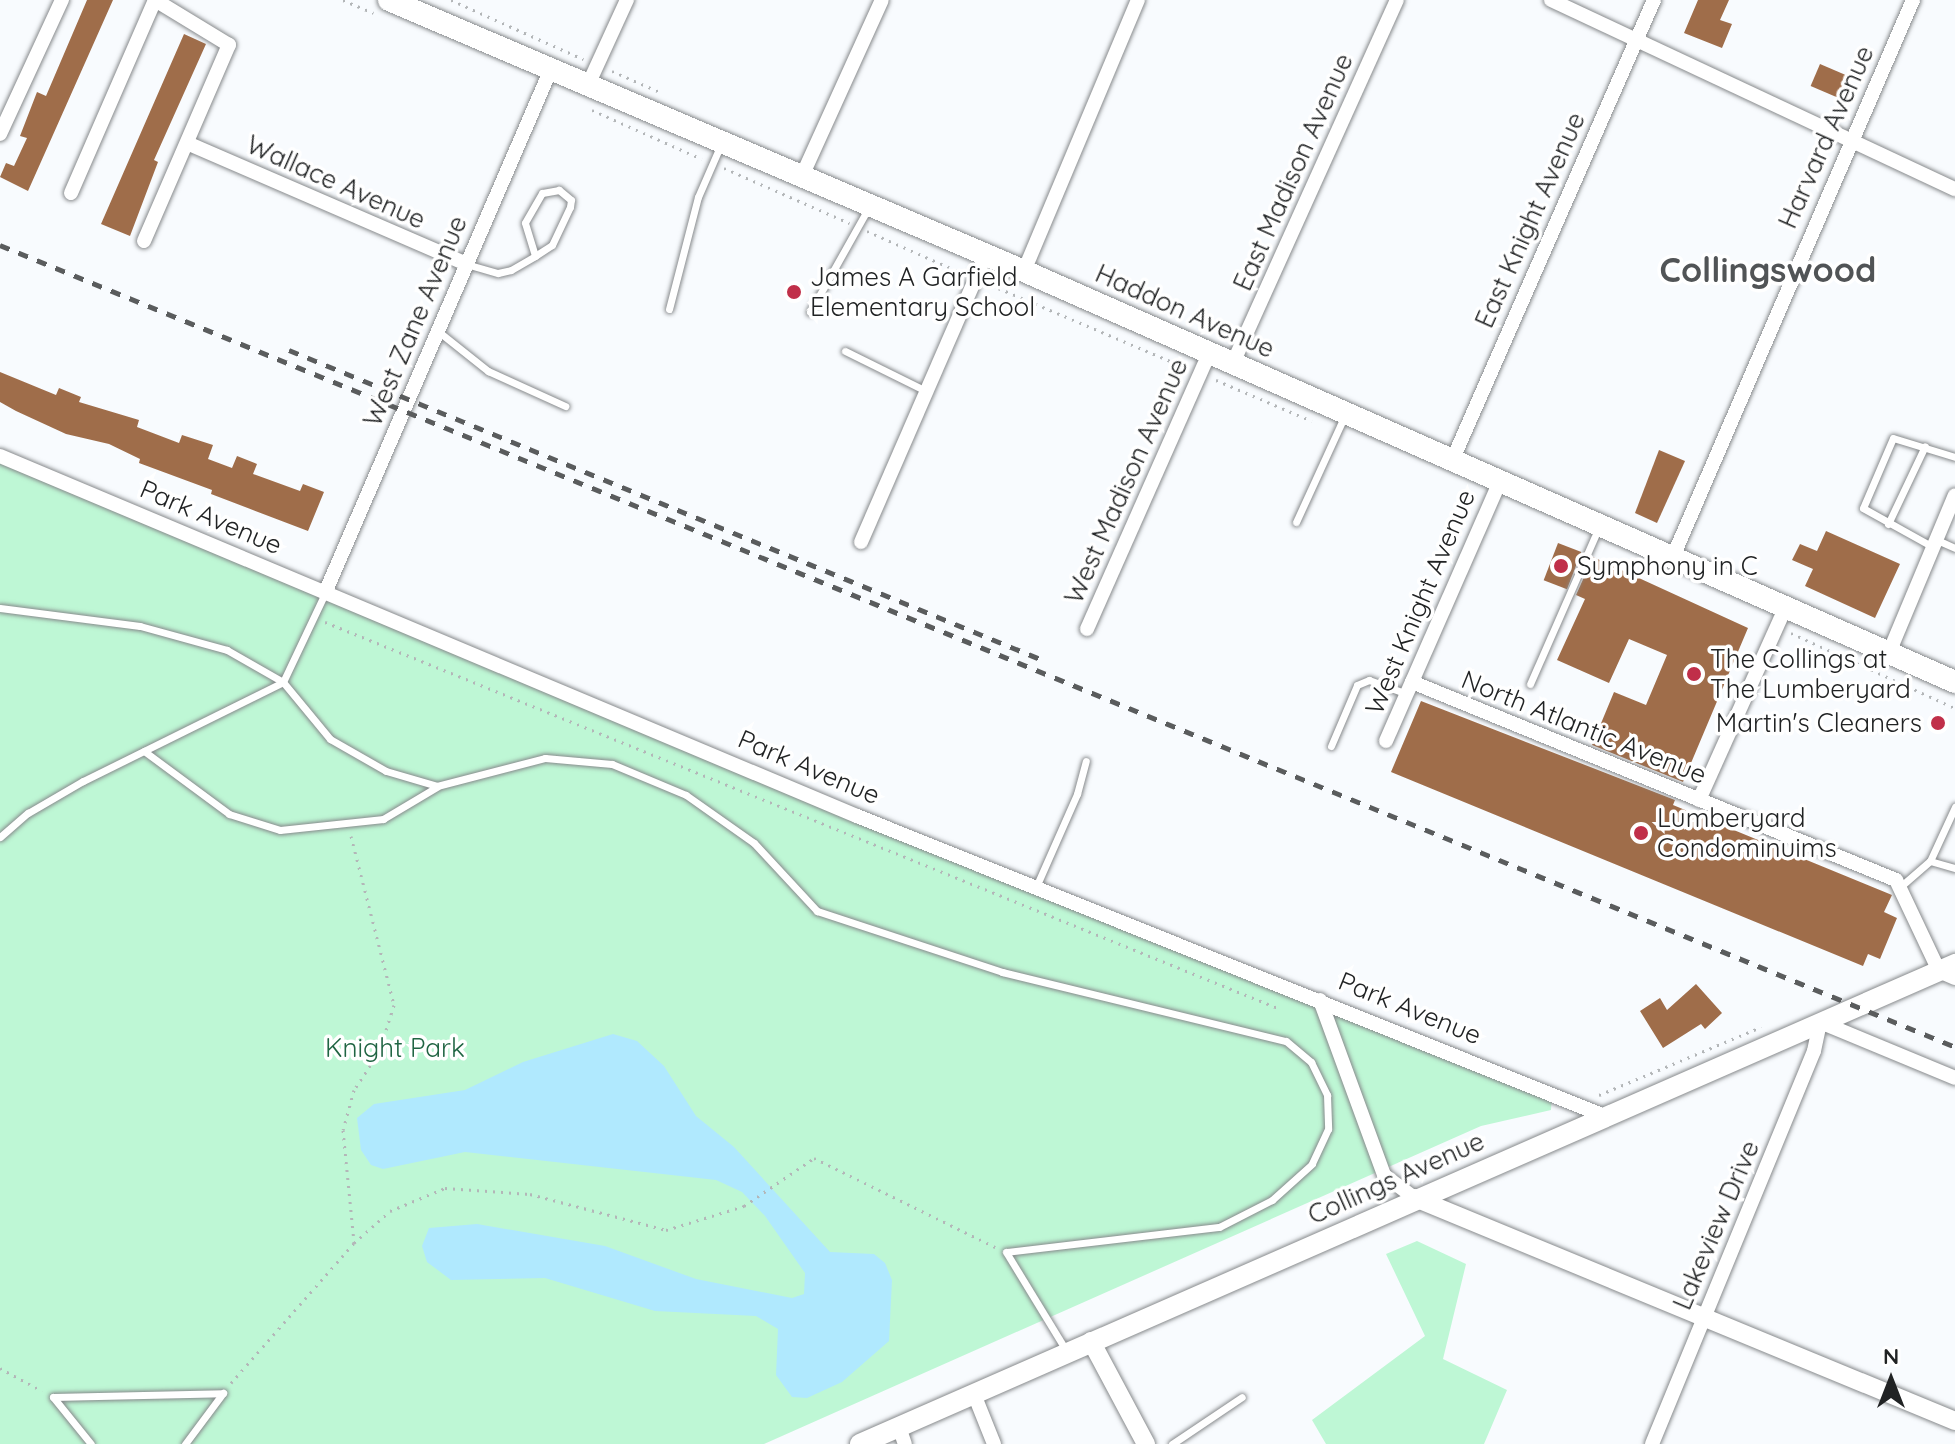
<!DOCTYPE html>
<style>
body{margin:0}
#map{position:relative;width:1955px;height:1444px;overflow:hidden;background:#f8fbfe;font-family:Quicksand,sans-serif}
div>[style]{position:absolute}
.green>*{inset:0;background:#bef7d5}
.water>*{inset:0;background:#b0e9fe}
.building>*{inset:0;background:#9f6d4a;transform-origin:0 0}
.path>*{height:3px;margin-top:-1.5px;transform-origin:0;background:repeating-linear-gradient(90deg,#b3b6b8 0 2px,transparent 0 8px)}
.roads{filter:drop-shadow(0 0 2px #878a8c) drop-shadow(0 0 2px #878a8c)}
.service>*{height:7px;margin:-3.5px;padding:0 3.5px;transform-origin:3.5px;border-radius:3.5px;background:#fff}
.minor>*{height:14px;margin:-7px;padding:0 7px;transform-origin:7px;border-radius:7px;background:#fff}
.tertiary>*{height:18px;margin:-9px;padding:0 9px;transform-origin:9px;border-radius:9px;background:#fff}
.secondary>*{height:20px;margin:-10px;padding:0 10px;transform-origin:10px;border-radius:10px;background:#fff}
.primary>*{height:22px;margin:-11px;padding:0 11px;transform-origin:11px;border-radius:11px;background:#fff}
.rail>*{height:5px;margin-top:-2.5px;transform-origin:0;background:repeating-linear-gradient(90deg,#5a5c5d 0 10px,transparent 0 20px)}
.dots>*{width:22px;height:22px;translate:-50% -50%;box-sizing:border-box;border:4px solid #fff;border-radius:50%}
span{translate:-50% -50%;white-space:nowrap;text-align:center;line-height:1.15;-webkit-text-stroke:7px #fff;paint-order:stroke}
.street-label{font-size:26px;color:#212324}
.poi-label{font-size:26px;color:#212324}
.left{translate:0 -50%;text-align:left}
.right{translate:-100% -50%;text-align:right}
.park-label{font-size:26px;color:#206543}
.district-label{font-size:34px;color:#515456;font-weight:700}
.north{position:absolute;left:1851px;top:1340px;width:80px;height:80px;-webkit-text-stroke:6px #fff;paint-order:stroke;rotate:0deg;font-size:22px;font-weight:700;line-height:32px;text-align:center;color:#212324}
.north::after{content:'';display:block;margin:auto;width:28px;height:36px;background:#212324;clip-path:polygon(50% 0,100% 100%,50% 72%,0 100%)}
</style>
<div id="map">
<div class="green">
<i style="clip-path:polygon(0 460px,1552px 1095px,1551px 1110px,1481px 1126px,764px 1444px,0 1444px)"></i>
<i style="clip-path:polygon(1417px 1241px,1466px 1264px,1443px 1359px,1507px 1390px,1484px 1444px,1326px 1444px,1312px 1420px,1425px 1336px,1386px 1254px)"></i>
</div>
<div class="water">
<i style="clip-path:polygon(613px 1034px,637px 1041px,664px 1066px,696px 1116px,734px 1147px,830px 1252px,874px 1254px,885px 1263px,892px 1280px,889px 1341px,842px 1382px,807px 1398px,792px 1397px,776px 1375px,778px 1329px,756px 1316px,655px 1311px,545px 1278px,451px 1280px,427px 1262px,422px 1246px,429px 1228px,477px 1224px,605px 1246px,696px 1279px,792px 1298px,804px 1294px,805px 1273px,765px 1216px,742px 1192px,716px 1180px,465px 1152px,383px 1169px,371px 1165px,361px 1150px,357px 1118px,374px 1104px,465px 1090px,523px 1062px)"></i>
</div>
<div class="building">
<i style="clip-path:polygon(87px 0,113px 0,28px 191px,0 177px,6px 163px,14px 166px,27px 138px,20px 136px,37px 92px,46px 96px)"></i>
<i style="clip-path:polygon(1698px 0,1729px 0,1720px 20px,1732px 24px,1722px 48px,1684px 33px)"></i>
<i style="clip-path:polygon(184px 34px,206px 44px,154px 160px,158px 162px,130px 236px,101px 224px)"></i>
<i style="left:1820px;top:64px;width:33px;height:24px;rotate:23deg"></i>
<i style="clip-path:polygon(0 372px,56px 395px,59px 388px,81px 397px,79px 402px,139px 420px,137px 427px,179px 443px,182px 435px,213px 445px,208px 459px,232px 468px,237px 456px,257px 464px,253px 474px,300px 491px,303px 484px,324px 492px,308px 531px,211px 494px,212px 490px,139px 463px,140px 459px,109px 444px,66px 434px,16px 411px,0 402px)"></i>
<i style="clip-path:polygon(1659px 450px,1685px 461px,1657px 523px,1635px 513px)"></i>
<i style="clip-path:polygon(1826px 531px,1900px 564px,1875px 618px,1805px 586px,1813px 569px,1792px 560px,1800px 544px,1817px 551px)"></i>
<i style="left:1558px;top:543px;width:25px;height:40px;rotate:21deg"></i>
<i style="clip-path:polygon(1593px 557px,1748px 628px,1683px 782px,1592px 745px,1614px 692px,1646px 705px,1667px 655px,1629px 639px,1609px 683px,1557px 660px,1585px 599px,1576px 595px)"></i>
<i style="clip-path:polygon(1421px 701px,1675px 800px,1673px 805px,1892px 895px,1884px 912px,1897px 918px,1880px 959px,1868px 954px,1863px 966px,1391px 772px)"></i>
<i style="clip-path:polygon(1696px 984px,1722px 1013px,1705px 1029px,1701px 1024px,1663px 1048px,1640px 1011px,1660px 998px,1667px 1010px)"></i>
</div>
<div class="path">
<i style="left:343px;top:0;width:33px;rotate:23deg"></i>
<i style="left:451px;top:0;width:145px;rotate:24.1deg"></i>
<i style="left:612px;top:71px;width:52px;rotate:23.6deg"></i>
<i style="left:592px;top:110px;width:120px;rotate:24deg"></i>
<i style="left:724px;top:168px;width:137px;rotate:23.7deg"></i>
<i style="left:867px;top:231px;width:104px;rotate:23.9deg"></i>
<i style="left:991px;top:285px;width:213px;rotate:23deg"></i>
<i style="left:1216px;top:380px;width:104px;rotate:23.1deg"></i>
<i style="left:325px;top:622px;width:1028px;rotate:22.05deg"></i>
<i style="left:1791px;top:633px;width:180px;rotate:24.6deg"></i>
<i style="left:351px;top:836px;width:174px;rotate:75.7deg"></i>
<i style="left:394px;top:1005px;width:49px;rotate:107.7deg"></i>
<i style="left:379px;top:1052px;width:45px;rotate:123.3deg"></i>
<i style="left:354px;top:1090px;width:41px;rotate:105.4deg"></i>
<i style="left:343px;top:1130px;width:114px;rotate:84.4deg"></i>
<i style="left:1599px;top:1095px;width:176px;rotate:-22.8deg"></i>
<i style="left:0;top:1368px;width:48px;rotate:28.7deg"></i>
<i style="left:231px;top:1383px;width:186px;rotate:-48.7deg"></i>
<i style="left:354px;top:1243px;width:48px;rotate:-41.6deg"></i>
<i style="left:390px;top:1211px;width:60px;rotate:-22.7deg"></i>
<i style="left:445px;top:1188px;width:85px;rotate:4deg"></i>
<i style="left:530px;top:1194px;width:141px;rotate:14.8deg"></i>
<i style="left:666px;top:1230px;width:82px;rotate:-17.1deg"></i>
<i style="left:744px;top:1206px;width:85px;rotate:-34.4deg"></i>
<i style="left:814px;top:1158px;width:202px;rotate:26.2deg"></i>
</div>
<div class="roads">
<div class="service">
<i style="left:466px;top:264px;width:33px;rotate:16deg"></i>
<i style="left:498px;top:273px;width:13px;rotate:-13deg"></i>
<i style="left:511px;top:270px;width:28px;rotate:-30deg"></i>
<i style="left:535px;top:256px;width:20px;rotate:-33deg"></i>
<i style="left:552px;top:245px;width:42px;rotate:-64.7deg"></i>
<i style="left:570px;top:207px;width:7px;rotate:-82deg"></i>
<i style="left:571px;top:200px;width:16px;rotate:-140deg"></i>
<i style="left:559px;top:190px;width:17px;rotate:170deg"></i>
<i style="left:542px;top:193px;width:34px;rotate:120deg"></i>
<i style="left:525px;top:223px;width:34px;rotate:73deg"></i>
<i style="left:669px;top:309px;width:116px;rotate:-75.5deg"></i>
<i style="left:698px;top:197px;width:58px;rotate:-66.5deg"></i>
<i style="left:810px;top:312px;width:120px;rotate:-60.7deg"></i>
<i style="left:439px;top:332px;width:63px;rotate:38.5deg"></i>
<i style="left:488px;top:371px;width:85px;rotate:24.4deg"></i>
<i style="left:845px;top:351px;width:90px;rotate:26.3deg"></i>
<i style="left:1296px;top:522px;width:118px;rotate:-65.4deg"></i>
<i style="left:1888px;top:524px;width:86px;rotate:-64.6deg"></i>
<i style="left:1937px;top:540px;width:20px;rotate:24deg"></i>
<i style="left:1933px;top:547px;width:80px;rotate:-150.9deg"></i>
<i style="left:1863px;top:508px;width:76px;rotate:-66.8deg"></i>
<i style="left:1893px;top:438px;width:65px;rotate:17deg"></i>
<i style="left:0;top:608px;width:141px;rotate:7.3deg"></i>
<i style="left:140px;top:626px;width:90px;rotate:15.4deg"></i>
<i style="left:227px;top:650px;width:64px;rotate:29.7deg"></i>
<i style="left:283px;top:682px;width:74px;rotate:50.5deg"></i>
<i style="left:330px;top:739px;width:64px;rotate:29.7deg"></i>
<i style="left:386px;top:771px;width:53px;rotate:16.4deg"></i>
<i style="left:437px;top:786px;width:112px;rotate:-14.5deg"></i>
<i style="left:545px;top:758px;width:67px;rotate:5.1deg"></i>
<i style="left:612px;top:764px;width:80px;rotate:22.7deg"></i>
<i style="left:686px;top:795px;width:83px;rotate:35.2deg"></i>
<i style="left:754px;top:843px;width:93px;rotate:47.2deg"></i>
<i style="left:817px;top:911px;width:195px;rotate:18.2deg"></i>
<i style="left:1002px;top:972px;width:292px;rotate:13.7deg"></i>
<i style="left:1286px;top:1041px;width:33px;rotate:40deg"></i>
<i style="left:1311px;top:1062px;width:37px;rotate:64deg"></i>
<i style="left:1327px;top:1095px;width:34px;rotate:88deg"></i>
<i style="left:1328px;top:1129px;width:38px;rotate:115deg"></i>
<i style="left:1312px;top:1164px;width:54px;rotate:138deg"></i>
<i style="left:1272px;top:1200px;width:59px;rotate:153deg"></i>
<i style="left:1219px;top:1227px;width:214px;rotate:173.3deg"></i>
<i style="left:1006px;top:1252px;width:117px;rotate:58.6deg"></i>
<i style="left:1530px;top:684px;width:169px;rotate:-66.3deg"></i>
<i style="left:1331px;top:746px;width:66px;rotate:-66.9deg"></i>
<i style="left:1357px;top:685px;width:13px;rotate:-23deg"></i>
<i style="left:1369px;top:680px;width:40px;rotate:20.2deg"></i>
<i style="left:144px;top:751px;width:106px;rotate:36.5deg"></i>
<i style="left:229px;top:814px;width:53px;rotate:17.4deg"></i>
<i style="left:280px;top:830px;width:104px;rotate:-6.1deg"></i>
<i style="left:383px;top:819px;width:63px;rotate:-30.7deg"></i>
<i style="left:0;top:837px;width:37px;rotate:-41deg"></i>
<i style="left:28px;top:813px;width:64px;rotate:-30.2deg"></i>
<i style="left:83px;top:781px;width:223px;rotate:-26.3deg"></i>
<i style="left:283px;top:682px;width:98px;rotate:-64.7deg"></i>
<i style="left:1930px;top:861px;width:26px;rotate:16deg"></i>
<i style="left:1036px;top:887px;width:102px;rotate:-66.2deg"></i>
<i style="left:1077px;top:794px;width:34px;rotate:-75deg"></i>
<i style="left:1900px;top:887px;width:40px;rotate:-41deg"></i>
<i style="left:1930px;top:861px;width:60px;rotate:-65.2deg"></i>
<i style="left:53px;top:1397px;width:170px;rotate:-1.3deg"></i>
<i style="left:53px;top:1397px;width:60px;rotate:51deg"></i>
<i style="left:185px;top:1444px;width:64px;rotate:-53.3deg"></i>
<i style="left:1172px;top:1444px;width:84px;rotate:-33.9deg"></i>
</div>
<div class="minor">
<i style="left:1551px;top:0;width:446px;rotate:25.1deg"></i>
<i style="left:588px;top:85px;width:94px;rotate:-65.4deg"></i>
<i style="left:0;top:134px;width:148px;rotate:-65.2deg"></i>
<i style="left:187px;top:143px;width:304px;rotate:23.4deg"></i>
<i style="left:802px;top:176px;width:193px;rotate:-65.6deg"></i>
<i style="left:71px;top:193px;width:210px;rotate:-66.5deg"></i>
<i style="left:144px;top:241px;width:214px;rotate:-66.6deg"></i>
<i style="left:229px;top:45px;width:87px;rotate:-148.7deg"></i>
<i style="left:1024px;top:271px;width:294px;rotate:-67.2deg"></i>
<i style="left:1233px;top:363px;width:398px;rotate:-65.7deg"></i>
<i style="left:0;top:456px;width:930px;rotate:22.79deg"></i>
<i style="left:857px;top:816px;width:803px;rotate:21.87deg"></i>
<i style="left:1452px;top:461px;width:503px;rotate:-66.34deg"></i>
<i style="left:861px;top:542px;width:313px;rotate:-66.5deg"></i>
<i style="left:1672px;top:559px;width:609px;rotate:-66.68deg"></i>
<i style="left:325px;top:593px;width:571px;rotate:-66.67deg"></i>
<i style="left:1087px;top:629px;width:303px;rotate:-66.1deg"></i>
<i style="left:1888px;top:655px;width:173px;rotate:-67.3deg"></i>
<i style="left:1412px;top:682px;width:523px;rotate:22.25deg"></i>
<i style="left:1896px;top:880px;width:101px;rotate:64.7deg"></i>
<i style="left:1939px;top:971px;width:17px;rotate:24deg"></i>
<i style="left:1386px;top:741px;width:282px;rotate:-66.3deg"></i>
<i style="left:1699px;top:800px;width:209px;rotate:-65.8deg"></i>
<i style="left:1320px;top:1000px;width:186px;rotate:69.9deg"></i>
<i style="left:1384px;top:1175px;width:39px;rotate:37deg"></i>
<i style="left:974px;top:1394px;width:54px;rotate:68.2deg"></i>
<i style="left:899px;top:1427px;width:18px;rotate:71deg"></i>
<i style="left:1652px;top:1444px;width:425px;rotate:-67.6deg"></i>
<i style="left:1814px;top:1051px;width:30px;rotate:-78deg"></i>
<i style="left:1820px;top:1022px;width:146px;rotate:22.5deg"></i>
</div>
<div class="tertiary">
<i style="left:1415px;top:1198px;width:584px;rotate:22.44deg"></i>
<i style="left:1091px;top:1341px;width:117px;rotate:61.9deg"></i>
</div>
<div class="secondary">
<i style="left:860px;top:1444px;width:1196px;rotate:-23.67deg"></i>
</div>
<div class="primary">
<i style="left:389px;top:0;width:690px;rotate:23.11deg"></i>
<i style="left:1024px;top:271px;width:1018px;rotate:23.82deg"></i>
</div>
</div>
<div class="rail">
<i style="left:0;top:245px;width:2113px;rotate:22.3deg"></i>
<i style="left:289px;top:350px;width:812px;rotate:22.36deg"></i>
</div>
<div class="dots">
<i style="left:794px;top:292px;background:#c02f49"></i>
<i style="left:1561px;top:566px;background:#c02f49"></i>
<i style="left:1694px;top:674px;background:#c02f49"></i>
<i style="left:1938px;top:723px;background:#c02f49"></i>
<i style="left:1641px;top:833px;background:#c02f49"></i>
</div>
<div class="street-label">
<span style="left:1826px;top:137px;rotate:-66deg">Harvard Avenue</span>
<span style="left:1293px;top:172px;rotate:-66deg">East Madison Avenue</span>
<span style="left:336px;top:182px;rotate:24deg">Wallace Avenue</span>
<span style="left:1530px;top:220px;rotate:-66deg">East Knight Avenue</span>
<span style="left:1185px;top:311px;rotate:24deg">Haddon Avenue</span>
<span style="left:415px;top:321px;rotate:-67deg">West Zane Avenue</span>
<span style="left:1126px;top:481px;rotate:-66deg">West Madison Avenue</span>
<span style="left:211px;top:517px;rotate:23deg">Park Avenue</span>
<span style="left:1420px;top:602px;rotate:-67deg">West Knight Avenue</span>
<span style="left:1584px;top:727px;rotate:22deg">North Atlantic Avenue</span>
<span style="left:809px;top:767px;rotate:23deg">Park Avenue</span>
<span style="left:1410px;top:1008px;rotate:22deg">Park Avenue</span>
<span style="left:1396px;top:1178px;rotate:-24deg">Collings Avenue</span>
<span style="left:1716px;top:1225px;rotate:-67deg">Lakeview Drive</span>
</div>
<div class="poi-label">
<span class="left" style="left:810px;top:292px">James A Garfield<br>Elementary School</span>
<span class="left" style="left:1577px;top:566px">Symphony in C</span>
<span class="left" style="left:1710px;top:674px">The Collings at<br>The Lumberyard</span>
<span class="right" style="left:1922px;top:723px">Martin's Cleaners</span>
<span class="left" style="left:1657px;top:833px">Lumberyard<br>Condominuims</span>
</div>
<div class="park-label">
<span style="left:395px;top:1048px">Knight Park</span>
</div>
<div class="district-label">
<span style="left:1768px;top:270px">Collingswood</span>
</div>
<div class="north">N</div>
</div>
